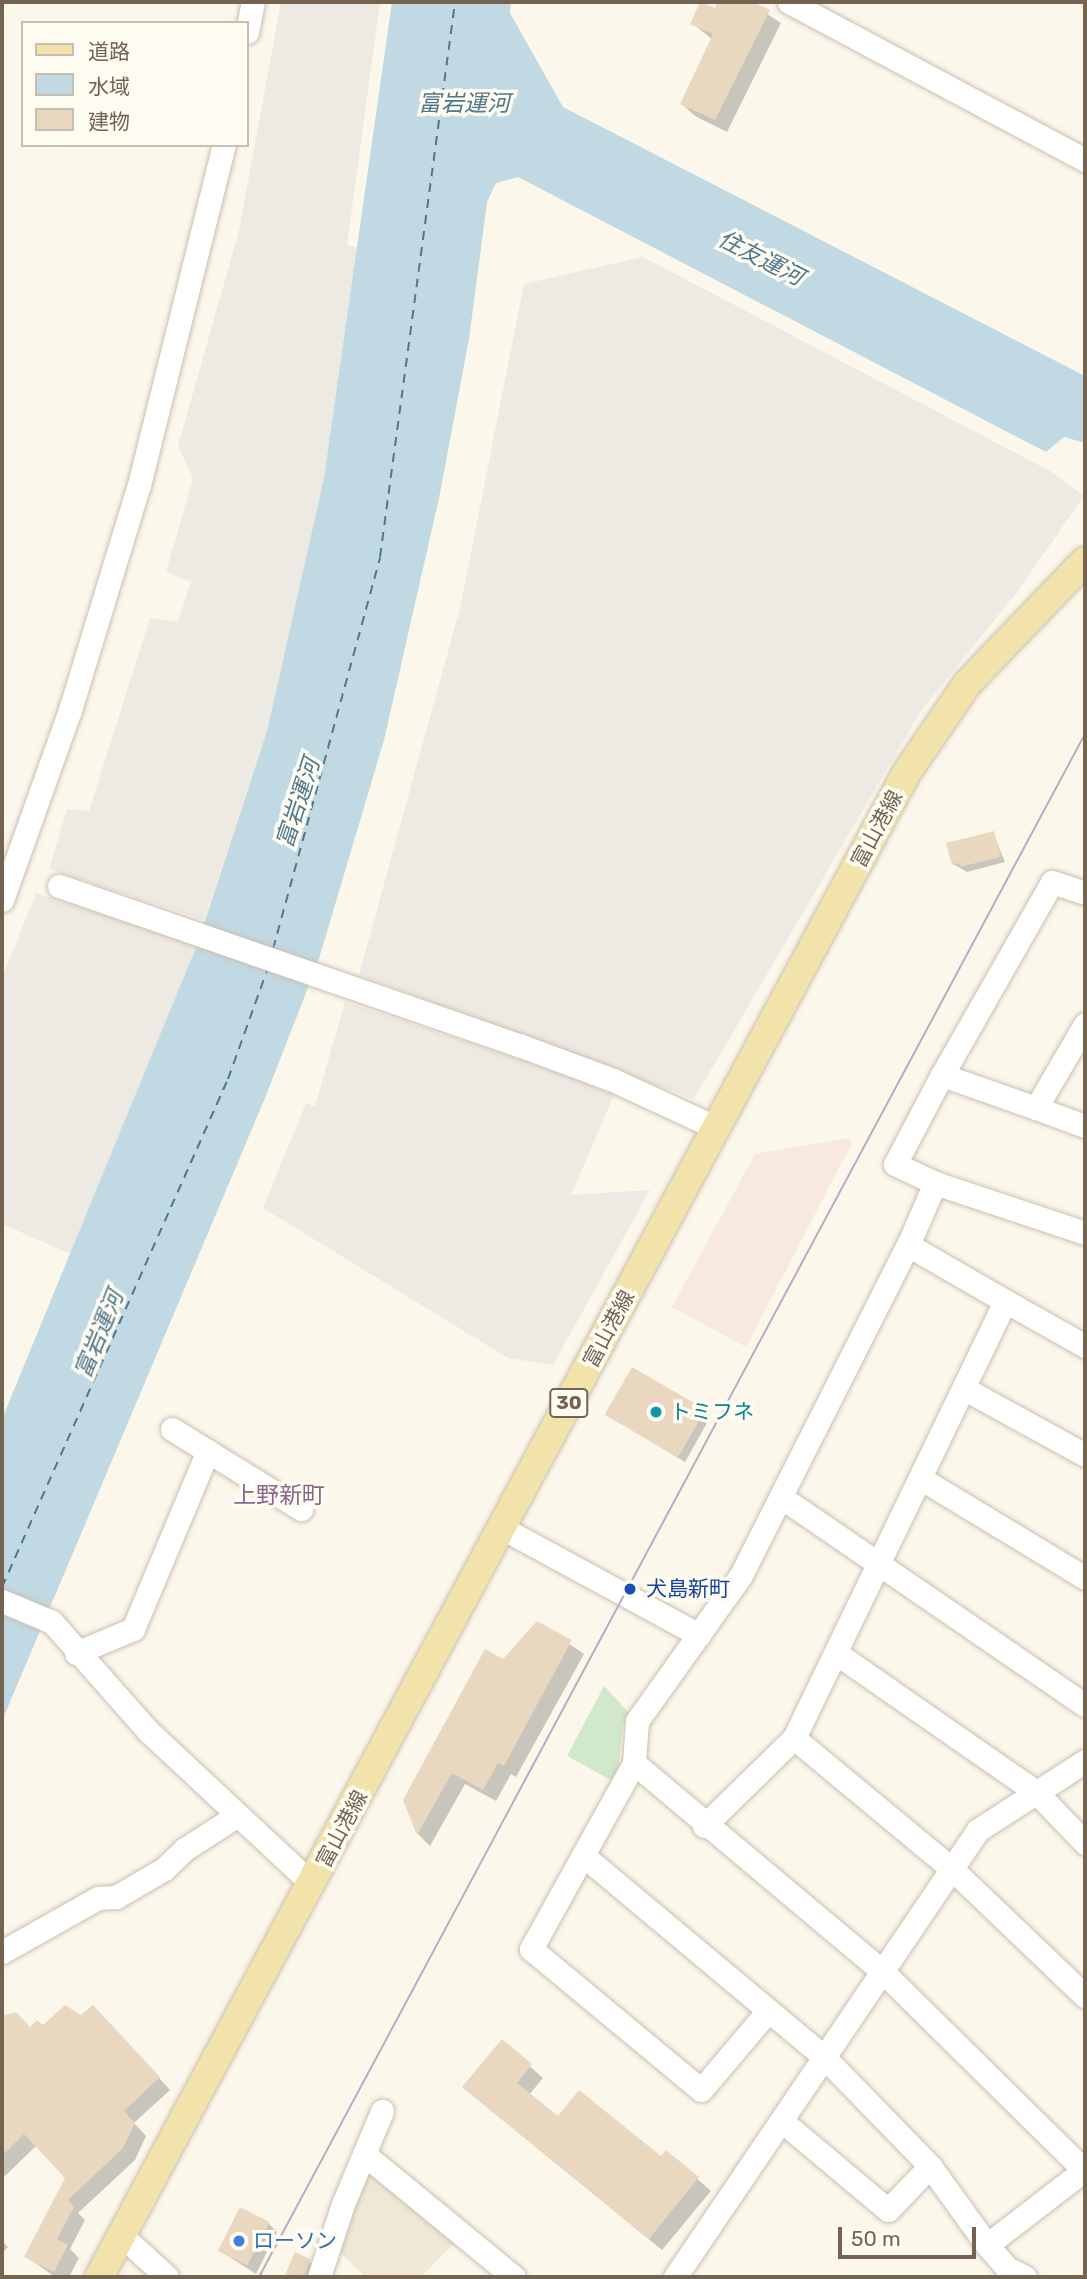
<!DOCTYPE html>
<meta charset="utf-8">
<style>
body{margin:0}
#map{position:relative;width:1087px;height:2279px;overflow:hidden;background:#fbf7eb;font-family:Rubik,"Noto Sans JP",sans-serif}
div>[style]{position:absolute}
.residential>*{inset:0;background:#efe8d7}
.commercial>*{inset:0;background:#f7e9dd}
.industrial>*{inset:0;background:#ede9e3}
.green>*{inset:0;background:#d1e8ca}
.water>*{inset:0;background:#c1d9e3}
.shadow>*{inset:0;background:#0003}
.ferry>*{height:2px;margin-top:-1px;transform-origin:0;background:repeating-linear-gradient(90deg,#4f788b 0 9px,transparent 0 16px)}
.building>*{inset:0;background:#e9d7c0;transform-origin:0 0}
.roads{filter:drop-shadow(0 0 2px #cabfaf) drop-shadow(0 0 2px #cabfaf)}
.minor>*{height:23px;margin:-11.5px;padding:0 11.5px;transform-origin:11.5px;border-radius:11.5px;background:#fff}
.major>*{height:28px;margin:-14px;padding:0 14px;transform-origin:14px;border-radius:14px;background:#f2e3ab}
.tram>*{height:2px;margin:-1px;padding:0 1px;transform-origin:1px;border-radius:1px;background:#bca9c5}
.dots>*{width:19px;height:19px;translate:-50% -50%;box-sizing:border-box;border:4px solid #fefbf1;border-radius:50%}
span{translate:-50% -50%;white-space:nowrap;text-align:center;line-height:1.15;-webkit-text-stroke:7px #fefbf1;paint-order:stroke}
.shield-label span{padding:2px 5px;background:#fefbf1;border:2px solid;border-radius:5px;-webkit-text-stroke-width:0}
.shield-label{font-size:19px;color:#746350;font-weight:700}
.street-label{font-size:21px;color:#746350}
.culture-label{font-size:21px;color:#0d838f}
.left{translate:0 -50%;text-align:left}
.transit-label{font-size:21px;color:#164399}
.shop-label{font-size:21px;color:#366cbe}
.water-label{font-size:23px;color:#4f788b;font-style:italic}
.neighbourhood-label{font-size:23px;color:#89688f}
.frame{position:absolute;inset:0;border:4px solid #746350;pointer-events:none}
.legend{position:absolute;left:21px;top:21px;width:228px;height:126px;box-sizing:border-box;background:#fefbf1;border:2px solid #c7beb1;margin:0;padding:9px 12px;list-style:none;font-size:21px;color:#746350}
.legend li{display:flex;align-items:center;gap:14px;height:35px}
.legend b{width:35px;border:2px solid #c7beb1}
.scale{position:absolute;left:838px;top:2227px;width:138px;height:32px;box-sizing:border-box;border:4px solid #746350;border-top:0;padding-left:9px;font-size:21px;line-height:24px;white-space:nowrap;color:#746350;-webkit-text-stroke:5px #fefbf1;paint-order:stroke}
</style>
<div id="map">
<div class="residential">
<i style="clip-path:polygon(376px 2168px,458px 2239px,421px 2277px,366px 2277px,335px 2248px,363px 2170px)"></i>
</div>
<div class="commercial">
<i style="clip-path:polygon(850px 1138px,852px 1143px,746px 1347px,672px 1307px,755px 1154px)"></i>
</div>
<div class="industrial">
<i style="clip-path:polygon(281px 2px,380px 2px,347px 245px,360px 248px,324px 478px,267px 731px,204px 920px,49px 869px,67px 809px,89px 811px,150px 618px,178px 622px,191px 582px,166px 572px,193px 478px,178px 446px,239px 231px)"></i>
<i style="clip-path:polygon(643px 257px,1050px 471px,1084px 496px,1017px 592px,921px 711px,694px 1099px,359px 975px,460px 608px,524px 284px)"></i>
<i style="clip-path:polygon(36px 893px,197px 945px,71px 1254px,2px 1224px,2px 978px)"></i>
<i style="clip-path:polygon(345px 1002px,549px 1069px,614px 1095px,571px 1195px,650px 1190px,553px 1365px,508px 1358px,263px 1208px,306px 1103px,315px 1106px)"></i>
</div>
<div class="green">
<i style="clip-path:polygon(604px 1686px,630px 1714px,623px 1725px,618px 1770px,611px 1780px,567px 1756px)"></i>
</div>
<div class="water">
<i style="clip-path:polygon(392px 2px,511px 2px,510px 13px,563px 107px,1085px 376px,1085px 443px,1064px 437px,1046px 452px,518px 177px,496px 183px,487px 202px,469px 339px,439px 498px,384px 740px,318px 962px,265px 1098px,2px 1721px,2px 1419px,197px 945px,267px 731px,324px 478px)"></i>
</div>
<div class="shadow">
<i style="clip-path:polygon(719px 2px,749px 2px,781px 23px,727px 132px,695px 116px,682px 104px,713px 40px,692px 23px,716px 10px)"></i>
<i style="clip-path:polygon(993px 833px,1005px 862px,967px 872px,953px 864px)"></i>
<i style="clip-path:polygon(705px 1410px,711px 1416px,685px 1462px,607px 1415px)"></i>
<i style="clip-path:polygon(538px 1623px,584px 1654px,516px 1777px,511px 1774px,496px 1801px,465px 1784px,430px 1846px,418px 1834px,405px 1800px,503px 1661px)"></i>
<i style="clip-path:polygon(15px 2014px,30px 2029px,82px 2018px,105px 2019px,170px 2090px,134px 2123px,146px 2136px,135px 2160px,78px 2213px,85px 2220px,70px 2249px,79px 2258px,69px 2277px,55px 2277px,26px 2256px,68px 2177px,37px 2145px,5px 2176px,2px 2173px,2px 2018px)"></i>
<i style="clip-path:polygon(502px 2042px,543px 2078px,529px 2095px,558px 2119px,661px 2159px,666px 2152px,711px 2191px,662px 2250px,477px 2099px)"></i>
<i style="clip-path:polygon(268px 2223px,277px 2232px,256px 2274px,220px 2251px)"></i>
<i style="clip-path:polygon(2px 2241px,8px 2247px,2px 2253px)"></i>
<i style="clip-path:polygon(296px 2254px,315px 2266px,311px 2277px,286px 2277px)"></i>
</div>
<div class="ferry">
<i style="left:273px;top:949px;width:406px;rotate:-74.7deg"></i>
<i style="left:380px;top:557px;width:560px;rotate:-82.3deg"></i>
<i style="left:2px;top:1587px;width:556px;rotate:-66.02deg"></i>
<i style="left:228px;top:1079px;width:118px;rotate:-70.2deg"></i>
</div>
<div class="building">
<i style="clip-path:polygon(700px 2px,715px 8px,717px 2px,753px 2px,770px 10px,715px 120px,680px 104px,713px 34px,690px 24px)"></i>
<i style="clip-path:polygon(994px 831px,1001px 857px,960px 867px,959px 863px,952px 865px,946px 843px)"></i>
<i style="left:632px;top:1367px;width:85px;height:55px;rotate:30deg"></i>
<i style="clip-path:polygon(537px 1621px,572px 1640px,504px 1766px,498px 1763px,483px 1790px,452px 1773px,417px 1835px,403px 1800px,485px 1649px,503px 1659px)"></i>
<i style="clip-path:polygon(65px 2005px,81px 2015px,93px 2005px,160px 2077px,124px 2111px,135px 2123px,123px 2148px,68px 2200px,74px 2207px,57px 2239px,68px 2245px,54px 2272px,24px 2257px,65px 2178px,24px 2134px,2px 2156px,2px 2016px,16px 2012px,30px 2027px,37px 2020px,43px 2025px)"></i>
<i style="clip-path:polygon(502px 2039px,532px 2064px,517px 2083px,558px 2116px,579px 2090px,661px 2156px,666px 2150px,699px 2177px,649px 2239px,462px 2087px)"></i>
<i style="left:240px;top:2207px;width:33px;height:49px;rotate:27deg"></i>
<i style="clip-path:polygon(295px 2252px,310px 2259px,305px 2277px,284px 2277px)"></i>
</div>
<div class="roads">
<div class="minor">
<i style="left:789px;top:2px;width:336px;rotate:28.1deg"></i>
<i style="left:247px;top:32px;width:31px;rotate:-79deg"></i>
<i style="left:59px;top:886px;width:487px;rotate:19.1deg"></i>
<i style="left:519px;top:1045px;width:100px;rotate:20.4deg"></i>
<i style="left:613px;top:1080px;width:115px;rotate:24.8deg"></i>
<i style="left:2px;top:900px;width:202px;rotate:-70.3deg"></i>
<i style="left:70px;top:710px;width:235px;rotate:-73deg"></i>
<i style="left:139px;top:485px;width:350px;rotate:-76deg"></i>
<i style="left:942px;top:1075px;width:222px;rotate:-60.3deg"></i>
<i style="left:1052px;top:882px;width:35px;rotate:18deg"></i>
<i style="left:1036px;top:1108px;width:52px;rotate:20.2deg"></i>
<i style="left:935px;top:1183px;width:158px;rotate:18.4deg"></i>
<i style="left:908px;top:1245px;width:112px;rotate:30deg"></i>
<i style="left:965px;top:1389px;width:137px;rotate:28.8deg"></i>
<i style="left:172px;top:1429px;width:152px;rotate:31.8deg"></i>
<i style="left:920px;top:1478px;width:193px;rotate:31.2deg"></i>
<i style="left:781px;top:1497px;width:368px;rotate:34.4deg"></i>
<i style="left:502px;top:1528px;width:224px;rotate:28.5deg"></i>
<i style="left:2px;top:1601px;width:54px;rotate:22.8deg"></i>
<i style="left:52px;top:1622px;width:145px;rotate:48.6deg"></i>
<i style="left:148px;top:1731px;width:224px;rotate:43deg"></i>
<i style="left:76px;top:1653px;width:62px;rotate:-22.8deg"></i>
<i style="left:133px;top:1629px;width:193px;rotate:-67.2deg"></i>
<i style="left:836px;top:1653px;width:244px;rotate:34.8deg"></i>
<i style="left:1036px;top:1792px;width:71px;rotate:46.1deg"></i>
<i style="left:794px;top:1738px;width:205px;rotate:39.7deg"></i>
<i style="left:952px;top:1869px;width:184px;rotate:43.7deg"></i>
<i style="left:634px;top:1763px;width:42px;rotate:-85.9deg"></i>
<i style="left:637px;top:1721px;width:179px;rotate:-54.5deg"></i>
<i style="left:741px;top:1575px;width:370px;rotate:-63.2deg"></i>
<i style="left:908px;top:1245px;width:68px;rotate:-66.5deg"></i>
<i style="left:935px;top:1183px;width:44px;rotate:-154.6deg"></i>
<i style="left:895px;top:1164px;width:101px;rotate:-62.2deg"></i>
<i style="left:942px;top:1075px;width:100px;rotate:19.3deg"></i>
<i style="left:1036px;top:1108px;width:97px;rotate:-59.7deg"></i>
<i style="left:704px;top:1826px;width:126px;rotate:-44.4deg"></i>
<i style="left:794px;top:1738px;width:485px;rotate:-64.2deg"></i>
<i style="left:1005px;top:1301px;width:92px;rotate:29.4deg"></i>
<i style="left:585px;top:1857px;width:313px;rotate:39.9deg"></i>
<i style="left:825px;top:2058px;width:151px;rotate:45.8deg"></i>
<i style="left:930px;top:2166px;width:97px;rotate:54.2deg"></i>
<i style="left:987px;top:2245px;width:123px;rotate:-37.7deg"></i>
<i style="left:2px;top:1952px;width:110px;rotate:-29.4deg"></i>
<i style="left:98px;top:1898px;width:18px;rotate:-3deg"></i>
<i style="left:116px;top:1897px;width:56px;rotate:-30.3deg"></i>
<i style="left:164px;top:1869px;width:29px;rotate:-44deg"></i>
<i style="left:185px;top:1849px;width:61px;rotate:-32.9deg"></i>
<i style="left:767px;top:2012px;width:102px;rotate:130.2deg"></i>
<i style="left:701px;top:2090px;width:221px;rotate:-140.3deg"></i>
<i style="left:531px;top:1949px;width:213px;rotate:-61deg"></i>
<i style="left:634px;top:1763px;width:325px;rotate:40deg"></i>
<i style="left:883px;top:1972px;width:284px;rotate:44.6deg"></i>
<i style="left:783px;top:2122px;width:137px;rotate:40deg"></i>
<i style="left:888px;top:2210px;width:61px;rotate:-46.3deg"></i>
<i style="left:364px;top:2154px;width:194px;rotate:39.4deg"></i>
<i style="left:121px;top:2235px;width:62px;rotate:42.4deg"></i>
<i style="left:987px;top:2245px;width:30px;rotate:49deg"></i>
<i style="left:1007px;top:2268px;width:20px;rotate:27deg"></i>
<i style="left:319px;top:2277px;width:77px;rotate:-71.8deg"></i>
<i style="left:343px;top:2204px;width:101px;rotate:-67.2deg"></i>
<i style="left:675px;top:2277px;width:540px;rotate:-55.87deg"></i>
<i style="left:978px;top:1830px;width:127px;rotate:-32.8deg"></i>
</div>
<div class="major">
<i style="left:99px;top:2277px;width:1708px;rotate:-61.77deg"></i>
<i style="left:907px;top:772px;width:107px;rotate:-55.7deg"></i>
<i style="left:967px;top:684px;width:170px;rotate:-46.2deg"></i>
</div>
</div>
<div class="tram">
<i style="left:259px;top:2277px;width:1750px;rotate:-61.84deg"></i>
</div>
<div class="dots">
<i style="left:656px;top:1412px;background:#0f9aa8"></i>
<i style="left:630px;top:1589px;background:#1a4fb4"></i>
<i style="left:239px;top:2241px;background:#3f7fe0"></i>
</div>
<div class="shield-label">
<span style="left:569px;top:1403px">30</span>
</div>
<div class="street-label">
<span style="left:877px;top:829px;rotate:-62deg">富山港線</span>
<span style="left:609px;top:1329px;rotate:-62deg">富山港線</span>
<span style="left:342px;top:1829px;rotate:-62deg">富山港線</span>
</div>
<div class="culture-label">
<span class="left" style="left:670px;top:1412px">トミフネ</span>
</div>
<div class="transit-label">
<span class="left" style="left:646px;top:1589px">犬島新町</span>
</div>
<div class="shop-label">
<span class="left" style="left:253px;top:2241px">ローソン</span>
</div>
<div class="water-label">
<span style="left:464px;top:103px">富岩運河</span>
<span style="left:761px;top:258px;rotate:27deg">住友運河</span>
<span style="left:298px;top:803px;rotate:-72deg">富岩運河</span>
<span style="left:99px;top:1334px;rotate:-68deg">富岩運河</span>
</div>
<div class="neighbourhood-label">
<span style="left:279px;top:1495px">上野新町</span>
</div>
<div class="frame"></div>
<ul class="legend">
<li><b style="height:9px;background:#f2e3ab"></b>道路</li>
<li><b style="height:19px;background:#c1d9e3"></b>水域</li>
<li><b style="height:19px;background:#e9d7c0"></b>建物</li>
</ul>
<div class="scale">50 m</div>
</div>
